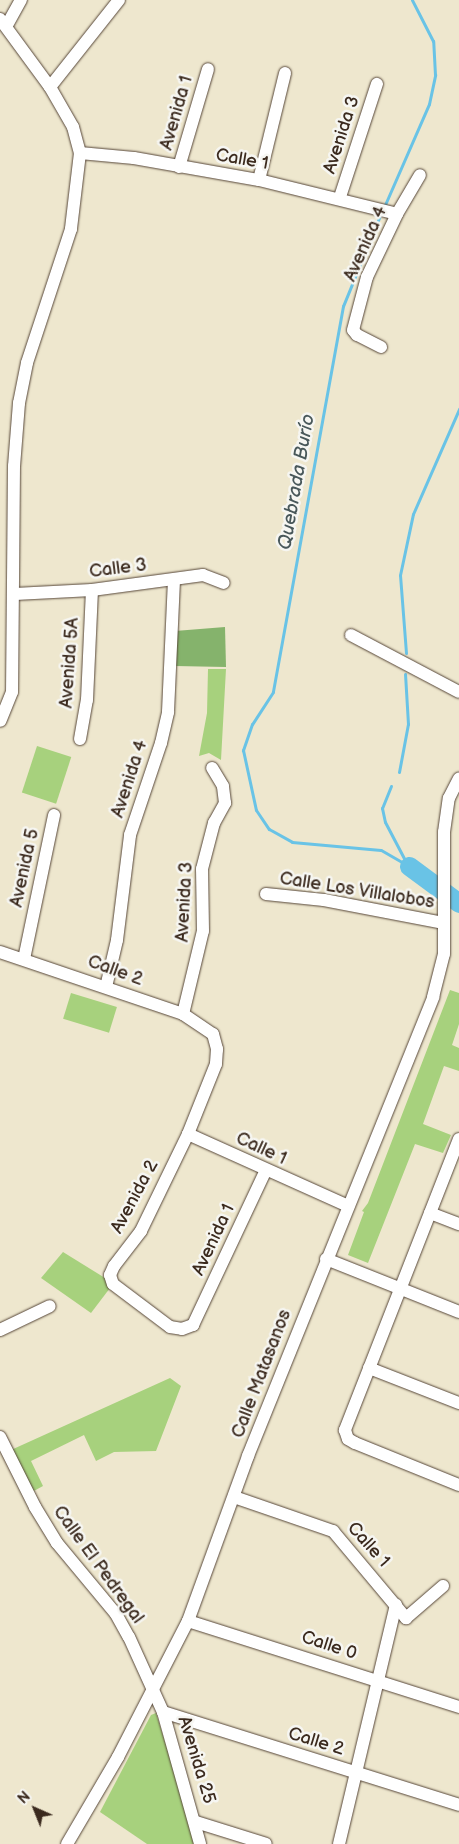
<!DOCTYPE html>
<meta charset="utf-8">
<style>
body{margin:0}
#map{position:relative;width:459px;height:1844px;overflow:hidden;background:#eee7ce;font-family:"Balsamiq Sans",sans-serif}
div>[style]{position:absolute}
.green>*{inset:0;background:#a7d17d;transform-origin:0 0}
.forest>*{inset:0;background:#85b36c}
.stream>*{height:3px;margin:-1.5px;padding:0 1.5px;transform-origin:1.5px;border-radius:1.5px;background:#69c3e6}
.river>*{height:19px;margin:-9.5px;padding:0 9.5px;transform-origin:9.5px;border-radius:9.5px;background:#69c3e6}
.roads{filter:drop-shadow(0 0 1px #564638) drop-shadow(0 0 1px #564638)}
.minor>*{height:12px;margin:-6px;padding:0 6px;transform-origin:6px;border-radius:6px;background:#fff}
span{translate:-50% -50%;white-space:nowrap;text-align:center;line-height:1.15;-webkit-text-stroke:5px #f6f6f2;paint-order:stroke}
.street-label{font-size:18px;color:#3b2a1e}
.water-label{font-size:19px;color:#49585a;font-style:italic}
.north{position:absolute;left:10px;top:1784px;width:50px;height:50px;-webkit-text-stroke:4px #f6f6f2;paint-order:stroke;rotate:316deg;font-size:14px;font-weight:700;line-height:20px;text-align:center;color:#3b2a1e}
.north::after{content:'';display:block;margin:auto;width:18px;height:22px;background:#3b2a1e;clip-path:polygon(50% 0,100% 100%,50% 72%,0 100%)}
</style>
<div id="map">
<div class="green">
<i style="clip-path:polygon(208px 669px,226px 669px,221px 760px,209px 753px,199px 756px,207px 713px)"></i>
<i style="left:37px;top:746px;width:36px;height:49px;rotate:18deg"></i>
<i style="clip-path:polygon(450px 990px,459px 993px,459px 1024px,452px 1045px,459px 1048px,459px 1071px,444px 1066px,423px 1124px,451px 1135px,443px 1153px,415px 1144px,368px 1263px,348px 1255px,364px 1212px,362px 1211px,368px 1203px)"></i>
<i style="left:71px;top:993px;width:48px;height:27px;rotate:17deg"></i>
<i style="clip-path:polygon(63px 1252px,105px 1278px,110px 1288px,91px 1313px,41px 1278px)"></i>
<i style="clip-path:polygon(170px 1378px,181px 1386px,156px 1451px,114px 1452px,96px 1461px,84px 1435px,31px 1461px,43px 1486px,32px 1492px,11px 1450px)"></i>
<i style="clip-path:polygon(156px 1713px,187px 1812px,195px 1844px,147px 1844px,100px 1812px,151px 1715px)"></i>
</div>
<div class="forest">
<i style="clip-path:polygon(225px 627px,226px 667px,175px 666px,175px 631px)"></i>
</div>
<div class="stream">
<i style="left:384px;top:207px;width:112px;rotate:-66.4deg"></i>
<i style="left:429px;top:104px;width:30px;rotate:-78deg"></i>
<i style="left:435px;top:75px;width:34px;rotate:-93deg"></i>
<i style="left:433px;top:41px;width:46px;rotate:-117.1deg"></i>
<i style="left:381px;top:213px;width:100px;rotate:112.2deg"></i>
<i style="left:343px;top:306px;width:392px;rotate:100.3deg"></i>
<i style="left:273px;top:692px;width:38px;rotate:123deg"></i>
<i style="left:252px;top:724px;width:28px;rotate:109deg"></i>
<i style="left:243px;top:750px;width:61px;rotate:77.8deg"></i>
<i style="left:256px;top:810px;width:23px;rotate:56deg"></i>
<i style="left:269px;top:829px;width:26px;rotate:29deg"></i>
<i style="left:292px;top:842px;width:89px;rotate:5.1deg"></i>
<i style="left:381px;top:850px;width:32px;rotate:30deg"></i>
<i style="left:406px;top:653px;width:78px;rotate:-94.4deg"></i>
<i style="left:400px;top:575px;width:62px;rotate:-78deg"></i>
<i style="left:413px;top:514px;width:115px;rotate:-66.3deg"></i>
<i style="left:399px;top:772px;width:49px;rotate:-79.4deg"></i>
<i style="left:408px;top:724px;width:50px;rotate:-93.4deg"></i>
<i style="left:391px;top:786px;width:24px;rotate:112deg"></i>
<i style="left:382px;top:808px;width:14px;rotate:78deg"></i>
<i style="left:385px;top:822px;width:50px;rotate:62.4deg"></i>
</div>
<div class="river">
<i style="left:409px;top:866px;width:62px;rotate:36.5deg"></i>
</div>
<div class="roads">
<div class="minor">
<i style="left:0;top:19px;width:84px;rotate:53.7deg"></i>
<i style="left:50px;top:87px;width:46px;rotate:60.1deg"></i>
<i style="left:73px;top:127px;width:27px;rotate:75deg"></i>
<i style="left:80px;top:153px;width:77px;rotate:96.8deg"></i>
<i style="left:71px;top:229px;width:141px;rotate:108.2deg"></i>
<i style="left:27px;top:363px;width:41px;rotate:101.3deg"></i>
<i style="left:19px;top:403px;width:63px;rotate:94.5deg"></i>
<i style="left:14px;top:466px;width:226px;rotate:90.5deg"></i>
<i style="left:12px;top:692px;width:31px;rotate:112deg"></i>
<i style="left:7px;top:25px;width:29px;rotate:-61deg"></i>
<i style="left:50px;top:87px;width:111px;rotate:-51.6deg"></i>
<i style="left:80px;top:153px;width:54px;rotate:5.3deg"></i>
<i style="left:134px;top:158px;width:127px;rotate:10deg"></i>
<i style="left:259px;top:180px;width:142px;rotate:13.8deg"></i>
<i style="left:179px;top:167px;width:102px;rotate:-73.5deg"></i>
<i style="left:259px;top:180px;width:110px;rotate:-76.3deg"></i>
<i style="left:340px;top:197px;width:119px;rotate:-71.9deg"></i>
<i style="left:381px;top:347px;width:27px;rotate:-153deg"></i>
<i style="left:357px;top:335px;width:6px;rotate:-129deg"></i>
<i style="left:353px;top:330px;width:55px;rotate:-75.2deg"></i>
<i style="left:367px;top:277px;width:70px;rotate:-64.5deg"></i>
<i style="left:397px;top:214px;width:45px;rotate:-59.5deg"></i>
<i style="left:15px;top:594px;width:77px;rotate:-3deg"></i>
<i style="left:92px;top:590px;width:112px;rotate:-7.7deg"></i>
<i style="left:203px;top:575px;width:22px;rotate:21deg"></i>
<i style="left:351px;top:635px;width:122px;rotate:27.8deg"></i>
<i style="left:80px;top:739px;width:40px;rotate:-80deg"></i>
<i style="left:87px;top:700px;width:110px;rotate:-87.4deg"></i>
<i style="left:266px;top:894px;width:58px;rotate:5.9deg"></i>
<i style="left:324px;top:900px;width:121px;rotate:10.9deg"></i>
<i style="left:0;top:952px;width:193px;rotate:18.7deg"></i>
<i style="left:183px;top:1014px;width:36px;rotate:34deg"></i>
<i style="left:213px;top:1034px;width:16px;rotate:75deg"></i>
<i style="left:217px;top:1049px;width:15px;rotate:94deg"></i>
<i style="left:216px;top:1064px;width:75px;rotate:111.8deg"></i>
<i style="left:188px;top:1134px;width:108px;rotate:115.9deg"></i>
<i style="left:141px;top:1231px;width:44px;rotate:127.6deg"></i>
<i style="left:114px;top:1266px;width:10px;rotate:114deg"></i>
<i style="left:110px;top:1275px;width:9px;rotate:72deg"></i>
<i style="left:113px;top:1284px;width:71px;rotate:37deg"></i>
<i style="left:170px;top:1327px;width:12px;rotate:9deg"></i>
<i style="left:182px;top:1329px;width:12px;rotate:-20deg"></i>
<i style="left:193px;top:1325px;width:171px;rotate:-64.8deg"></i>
<i style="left:24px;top:959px;width:147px;rotate:-78.2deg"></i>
<i style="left:106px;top:987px;width:48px;rotate:-76.8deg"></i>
<i style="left:117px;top:940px;width:106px;rotate:-82.9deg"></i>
<i style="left:130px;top:835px;width:97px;rotate:-71.4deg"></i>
<i style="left:161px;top:743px;width:32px;rotate:-77deg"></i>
<i style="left:168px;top:712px;width:132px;rotate:-87.4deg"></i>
<i style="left:183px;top:1014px;width:85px;rotate:-76.5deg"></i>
<i style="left:203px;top:931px;width:62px;rotate:-90.9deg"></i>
<i style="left:202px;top:869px;width:48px;rotate:-75.4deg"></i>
<i style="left:214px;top:823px;width:23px;rotate:-61deg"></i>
<i style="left:225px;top:803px;width:17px;rotate:-97deg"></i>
<i style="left:223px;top:786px;width:21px;rotate:-121deg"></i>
<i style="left:188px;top:1134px;width:175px;rotate:24.2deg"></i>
<i style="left:459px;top:1139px;width:313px;rotate:111.4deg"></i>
<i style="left:345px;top:1430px;width:9px;rotate:72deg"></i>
<i style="left:348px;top:1439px;width:8px;rotate:30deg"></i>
<i style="left:355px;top:1443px;width:112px;rotate:22deg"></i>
<i style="left:430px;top:1213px;width:31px;rotate:21deg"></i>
<i style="left:326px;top:1259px;width:143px;rotate:21.7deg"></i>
<i style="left:0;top:1330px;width:55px;rotate:-25.6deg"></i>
<i style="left:369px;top:1368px;width:97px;rotate:21.3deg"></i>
<i style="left:0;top:1437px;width:78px;rotate:63.4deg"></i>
<i style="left:35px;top:1507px;width:42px;rotate:58.6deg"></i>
<i style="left:57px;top:1543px;width:92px;rotate:50.3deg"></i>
<i style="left:116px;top:1614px;width:26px;rotate:61deg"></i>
<i style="left:129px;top:1637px;width:82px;rotate:65.6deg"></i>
<i style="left:163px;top:1712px;width:137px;rotate:74.3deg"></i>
<i style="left:234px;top:1497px;width:105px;rotate:19deg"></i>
<i style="left:333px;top:1531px;width:114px;rotate:50deg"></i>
<i style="left:406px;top:1618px;width:49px;rotate:-40.9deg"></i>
<i style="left:188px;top:1621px;width:284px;rotate:17.6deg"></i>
<i style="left:163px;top:1712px;width:310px;rotate:17.4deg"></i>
<i style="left:196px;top:1822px;width:73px;rotate:17.4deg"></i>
<i style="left:67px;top:1844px;width:101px;rotate:-59.6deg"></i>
<i style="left:118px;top:1757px;width:153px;rotate:-62.8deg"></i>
<i style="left:188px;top:1621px;width:176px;rotate:-70deg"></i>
<i style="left:248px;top:1456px;width:495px;rotate:-68deg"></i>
<i style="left:433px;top:997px;width:44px;rotate:-75.7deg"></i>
<i style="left:444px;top:954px;width:122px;rotate:-90deg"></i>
<i style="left:444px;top:832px;width:34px;rotate:-82deg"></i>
<i style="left:449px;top:798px;width:22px;rotate:-63deg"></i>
<i style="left:339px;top:1844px;width:246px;rotate:-76.6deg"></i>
</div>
</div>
<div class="street-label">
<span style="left:177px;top:113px;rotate:-74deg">Avenida 1</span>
<span style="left:342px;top:135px;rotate:-72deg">Avenida 3</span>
<span style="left:242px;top:160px;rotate:10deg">Calle 1</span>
<span style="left:366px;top:244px;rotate:-66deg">Avenida 4</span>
<span style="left:118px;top:569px;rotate:-7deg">Calle 3</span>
<span style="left:70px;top:663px;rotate:-86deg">Avenida 5A</span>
<span style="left:130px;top:779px;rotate:-72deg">Avenida 4</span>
<span style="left:25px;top:868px;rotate:-78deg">Avenida 5</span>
<span style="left:357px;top:891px;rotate:9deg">Calle Los Villalobos</span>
<span style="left:185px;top:902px;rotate:-87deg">Avenida 3</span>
<span style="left:115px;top:971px;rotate:20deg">Calle 2</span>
<span style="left:261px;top:1149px;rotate:25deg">Calle 1</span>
<span style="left:135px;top:1197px;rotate:-62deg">Avenida 2</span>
<span style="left:214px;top:1240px;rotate:-65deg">Avenida 1</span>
<span style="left:262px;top:1374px;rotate:-69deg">Calle Matasanos</span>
<span style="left:368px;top:1545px;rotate:48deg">Calle 1</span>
<span style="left:98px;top:1565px;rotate:54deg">Calle El Pedregal</span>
<span style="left:329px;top:1646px;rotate:18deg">Calle 0</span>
<span style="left:316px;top:1742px;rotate:17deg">Calle 2</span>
<span style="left:196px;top:1760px;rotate:73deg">Avenida 25</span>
</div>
<div class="water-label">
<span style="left:297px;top:482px;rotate:-80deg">Quebrada Burío</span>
</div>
<div class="north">N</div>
</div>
